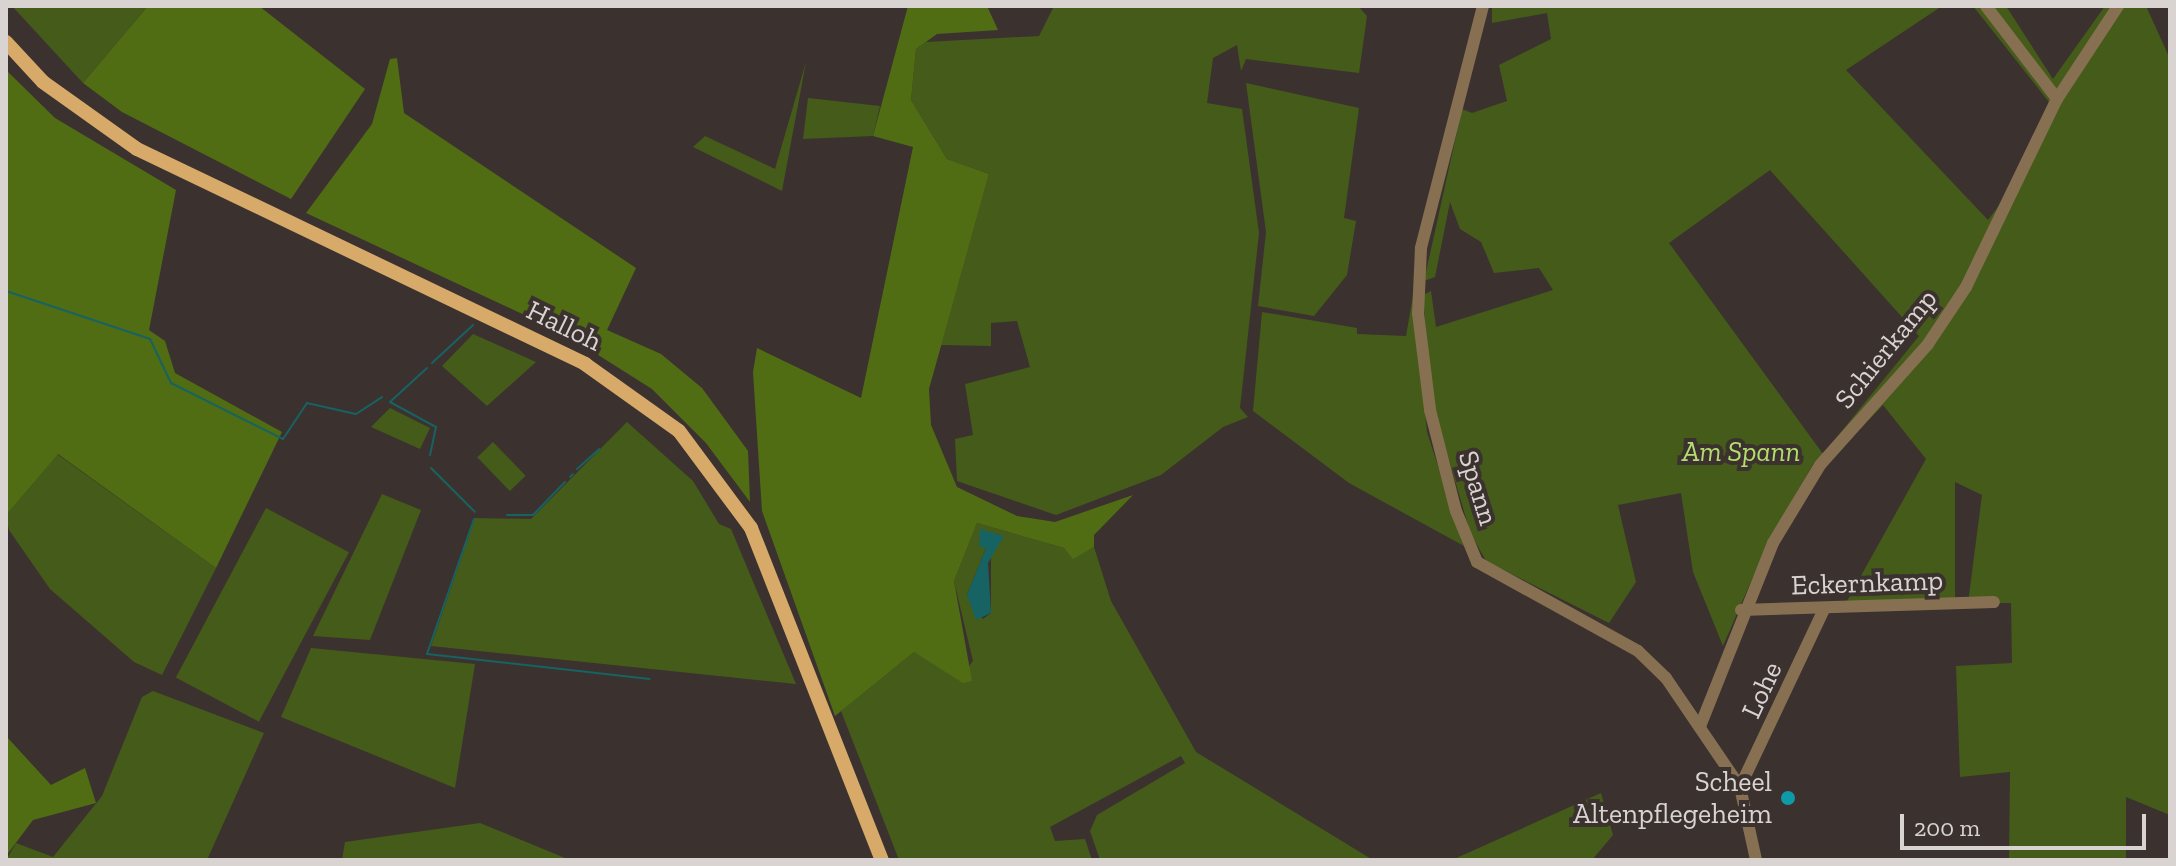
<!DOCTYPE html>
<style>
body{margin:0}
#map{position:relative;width:2176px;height:866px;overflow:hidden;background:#3b322f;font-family:"Zilla Slab",serif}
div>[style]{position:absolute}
.green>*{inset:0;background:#455b19;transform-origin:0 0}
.forest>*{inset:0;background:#516d14}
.water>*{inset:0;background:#176263}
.stream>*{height:2px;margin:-1px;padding:0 1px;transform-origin:1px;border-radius:1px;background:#176263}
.minor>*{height:12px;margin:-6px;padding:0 6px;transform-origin:6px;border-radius:6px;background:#877052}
.major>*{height:14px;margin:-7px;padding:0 7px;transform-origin:7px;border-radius:7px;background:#d8aa69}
.dots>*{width:22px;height:22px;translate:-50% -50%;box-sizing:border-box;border:4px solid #3b322f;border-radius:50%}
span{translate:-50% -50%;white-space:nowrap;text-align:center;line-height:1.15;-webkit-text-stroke:8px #3b322f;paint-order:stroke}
.street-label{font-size:28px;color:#d9d4d2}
.park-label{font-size:28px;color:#b4dd6e;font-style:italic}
.poi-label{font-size:28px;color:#d9d4d2}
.right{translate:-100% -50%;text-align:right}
.frame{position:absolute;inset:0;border:8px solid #d9d4d2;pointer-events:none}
.scale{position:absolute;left:1900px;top:814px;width:246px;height:36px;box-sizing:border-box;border:4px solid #d9d4d2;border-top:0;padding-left:10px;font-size:24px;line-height:28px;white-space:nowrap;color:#d9d4d2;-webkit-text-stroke:6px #3b322f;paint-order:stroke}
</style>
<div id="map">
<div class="green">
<i style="clip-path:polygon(12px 6px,148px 6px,83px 83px)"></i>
<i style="clip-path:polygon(1054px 6px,1358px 6px,1367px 16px,1359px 73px,1246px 59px,1241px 71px,1237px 45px,1213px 58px,1207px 103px,1242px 109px,1259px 233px,1240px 408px,1248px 417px,1223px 427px,1161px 475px,1056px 515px,957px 481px,955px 439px,973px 435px,965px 384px,1030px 367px,1017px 321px,991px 323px,991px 346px,941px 345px,989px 174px,947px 159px,911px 100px,916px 49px,926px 42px,1039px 36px)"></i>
<i style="clip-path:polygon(evenodd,1492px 6px,1942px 6px,1846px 70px,1988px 220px,2017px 182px,2049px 102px,1973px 6px,2006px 6px,2053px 79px,2105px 6px,2146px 6px,2170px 59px,2170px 815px,2126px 797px,2126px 860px,2009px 860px,2010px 772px,1960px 777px,1956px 666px,2012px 663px,2011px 603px,1968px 603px,1982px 495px,1955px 482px,1955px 601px,1847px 601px,1926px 459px,1883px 405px,1822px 469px,1822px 455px,1815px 461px,1769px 540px,1723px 646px,1693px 572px,1681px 493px,1618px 505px,1636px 582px,1609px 623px,1486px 561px,1470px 532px,1431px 398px,1423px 295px,1431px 291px,1436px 327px,1553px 290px,1539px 268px,1494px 273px,1481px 242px,1460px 229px,1450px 202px,1435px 277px,1424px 281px,1462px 109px,1472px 113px,1507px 101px,1499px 65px,1551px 39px,1547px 13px,1492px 23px,1492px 6px,1770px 170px,1919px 336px,1823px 454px,1669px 243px,1770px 170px)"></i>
<i style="clip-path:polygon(806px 62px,782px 191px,693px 147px,705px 136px,775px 169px)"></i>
<i style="clip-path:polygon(1246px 83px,1359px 108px,1344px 218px,1356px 221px,1347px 275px,1314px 316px,1258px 306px,1266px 232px)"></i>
<i style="clip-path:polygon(808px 98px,880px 106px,873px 136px,803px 139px)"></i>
<i style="clip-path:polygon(1414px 290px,1427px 432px,1464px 546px,1349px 483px,1253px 411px,1262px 312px,1357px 328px,1357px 334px,1406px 336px)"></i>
<i style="clip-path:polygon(473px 334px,536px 362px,487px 406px,442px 366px)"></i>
<i style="clip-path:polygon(390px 408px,430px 428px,420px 449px,371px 427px)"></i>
<i style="clip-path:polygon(627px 422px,693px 481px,719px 524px,731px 529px,796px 684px,431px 646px,475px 518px,531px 519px)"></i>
<i style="left:493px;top:442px;width:47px;height:22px;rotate:46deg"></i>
<i style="clip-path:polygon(57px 454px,216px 568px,162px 675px,134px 662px,50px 589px,9px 530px,6px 515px)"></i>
<i style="clip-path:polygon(382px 494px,421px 510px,370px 640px,313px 636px)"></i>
<i style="left:266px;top:508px;width:94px;height:192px;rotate:28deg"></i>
<i style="clip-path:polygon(evenodd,977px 523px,1064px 548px,1073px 558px,1094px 547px,1111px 601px,1196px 752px,1373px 860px,1100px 860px,1090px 831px,1097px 815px,1185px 763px,1181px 756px,1050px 827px,1055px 841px,1085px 839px,1092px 860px,899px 860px,841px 711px,914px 652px,960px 678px,973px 661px,954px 581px,977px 523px,1004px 536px,991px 548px,991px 613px,983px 619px,967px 595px,986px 548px,1004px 536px)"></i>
<i style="clip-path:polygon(311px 648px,475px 664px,455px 788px,281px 717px)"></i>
<i style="clip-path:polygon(153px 691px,264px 733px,207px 860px,6px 860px,16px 843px,53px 857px,102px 796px,142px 697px)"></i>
<i style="clip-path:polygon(1601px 793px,1613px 835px,1592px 860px,1452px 860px)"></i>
<i style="clip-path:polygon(480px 823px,570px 860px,342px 860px,345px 842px)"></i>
</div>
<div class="forest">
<i style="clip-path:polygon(148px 6px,259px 6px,365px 89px,291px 199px,122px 112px,83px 83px)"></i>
<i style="clip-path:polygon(908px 6px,987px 6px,998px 30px,937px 34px,916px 49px,911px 100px,947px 159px,989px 174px,929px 389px,931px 425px,957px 487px,1017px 516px,1055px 522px,1133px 495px,1094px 535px,1094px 547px,1073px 559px,1064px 548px,977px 523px,954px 581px,972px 681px,963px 683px,914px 652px,835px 716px,762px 511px,753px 372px,757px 348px,861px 398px,913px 147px,873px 136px)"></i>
<i style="clip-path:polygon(397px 58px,404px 113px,636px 268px,607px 330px,661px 354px,702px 388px,748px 451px,750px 502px,706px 443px,652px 389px,565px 334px,306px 213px,372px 124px,390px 59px)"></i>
<i style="clip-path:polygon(6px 70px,55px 118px,176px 190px,149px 330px,165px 341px,175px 373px,282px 432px,216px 568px,58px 454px,6px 515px)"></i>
<i style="clip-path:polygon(6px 736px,51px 785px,85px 768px,96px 803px,33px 820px,6px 856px)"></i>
</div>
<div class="water">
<i style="clip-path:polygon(980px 529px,1004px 536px,988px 563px,991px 613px,976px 620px,967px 595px,986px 548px,979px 546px)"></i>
</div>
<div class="stream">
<i style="left:6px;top:291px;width:152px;rotate:18.4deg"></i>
<i style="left:150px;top:339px;width:49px;rotate:64.5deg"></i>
<i style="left:171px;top:383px;width:125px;rotate:26.6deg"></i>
<i style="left:283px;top:439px;width:43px;rotate:-56.3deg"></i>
<i style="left:307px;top:403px;width:50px;rotate:12.7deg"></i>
<i style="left:356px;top:414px;width:31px;rotate:-33deg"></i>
<i style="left:432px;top:363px;width:56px;rotate:-42.8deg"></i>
<i style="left:427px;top:368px;width:50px;rotate:137.4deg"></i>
<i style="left:390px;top:402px;width:52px;rotate:28.5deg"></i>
<i style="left:436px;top:427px;width:29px;rotate:102deg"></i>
<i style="left:431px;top:468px;width:62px;rotate:45deg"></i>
<i style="left:577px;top:469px;width:30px;rotate:-42deg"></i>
<i style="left:570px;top:477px;width:4px;rotate:-45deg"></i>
<i style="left:507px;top:515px;width:26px"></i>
<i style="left:533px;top:515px;width:46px;rotate:-45.9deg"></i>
<i style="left:474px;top:519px;width:143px;rotate:109.2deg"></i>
<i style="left:427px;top:654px;width:224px;rotate:6.4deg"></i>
</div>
<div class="minor">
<i style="left:1483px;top:6px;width:250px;rotate:104.4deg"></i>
<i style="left:1421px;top:248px;width:65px;rotate:92.6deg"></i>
<i style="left:1418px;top:313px;width:98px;rotate:82.9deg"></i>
<i style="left:1430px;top:410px;width:104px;rotate:75.6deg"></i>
<i style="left:1456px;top:511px;width:55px;rotate:67.6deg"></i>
<i style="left:1477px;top:562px;width:184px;rotate:28.9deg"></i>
<i style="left:1638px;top:651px;width:39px;rotate:44deg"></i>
<i style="left:1666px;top:678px;width:132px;rotate:55.8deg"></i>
<i style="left:1740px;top:787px;width:75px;rotate:77.6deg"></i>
<i style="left:1986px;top:6px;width:117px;rotate:52.6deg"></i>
<i style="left:1741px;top:610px;width:253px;rotate:-1.8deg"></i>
<i style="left:1701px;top:724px;width:195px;rotate:-68.3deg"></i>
<i style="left:1773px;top:543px;width:91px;rotate:-58.9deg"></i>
<i style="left:1820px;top:465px;width:162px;rotate:-48.2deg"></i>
<i style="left:1928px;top:344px;width:69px;rotate:-56.3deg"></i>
<i style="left:1966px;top:287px;width:209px;rotate:-64.2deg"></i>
<i style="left:2057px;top:99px;width:111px;rotate:-56.7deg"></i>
<i style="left:1740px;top:787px;width:197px;rotate:-64.7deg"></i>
</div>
<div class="major">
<i style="left:6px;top:42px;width:54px;rotate:47.2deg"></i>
<i style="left:43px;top:82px;width:115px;rotate:35.5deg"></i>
<i style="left:137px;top:149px;width:497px;rotate:25.6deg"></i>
<i style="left:585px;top:364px;width:115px;rotate:35.5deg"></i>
<i style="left:679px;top:431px;width:121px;rotate:53.4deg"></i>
<i style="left:751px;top:528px;width:357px;rotate:68.5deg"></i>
</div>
<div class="dots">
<i style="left:1788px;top:798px;background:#0f9aa8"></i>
</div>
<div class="street-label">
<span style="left:564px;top:326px;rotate:26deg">Halloh</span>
<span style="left:1886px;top:349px;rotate:-51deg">Schierkamp</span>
<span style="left:1478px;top:488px;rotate:73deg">Spann</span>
<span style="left:1867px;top:583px;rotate:-2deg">Eckernkamp</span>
<span style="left:1762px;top:690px;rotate:-65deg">Lohe</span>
</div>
<div class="park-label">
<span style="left:1741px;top:452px">Am Spann</span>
</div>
<div class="poi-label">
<span class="right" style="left:1772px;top:798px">Scheel<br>Altenpflegeheim</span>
</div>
<div class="frame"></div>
<div class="scale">200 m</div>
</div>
